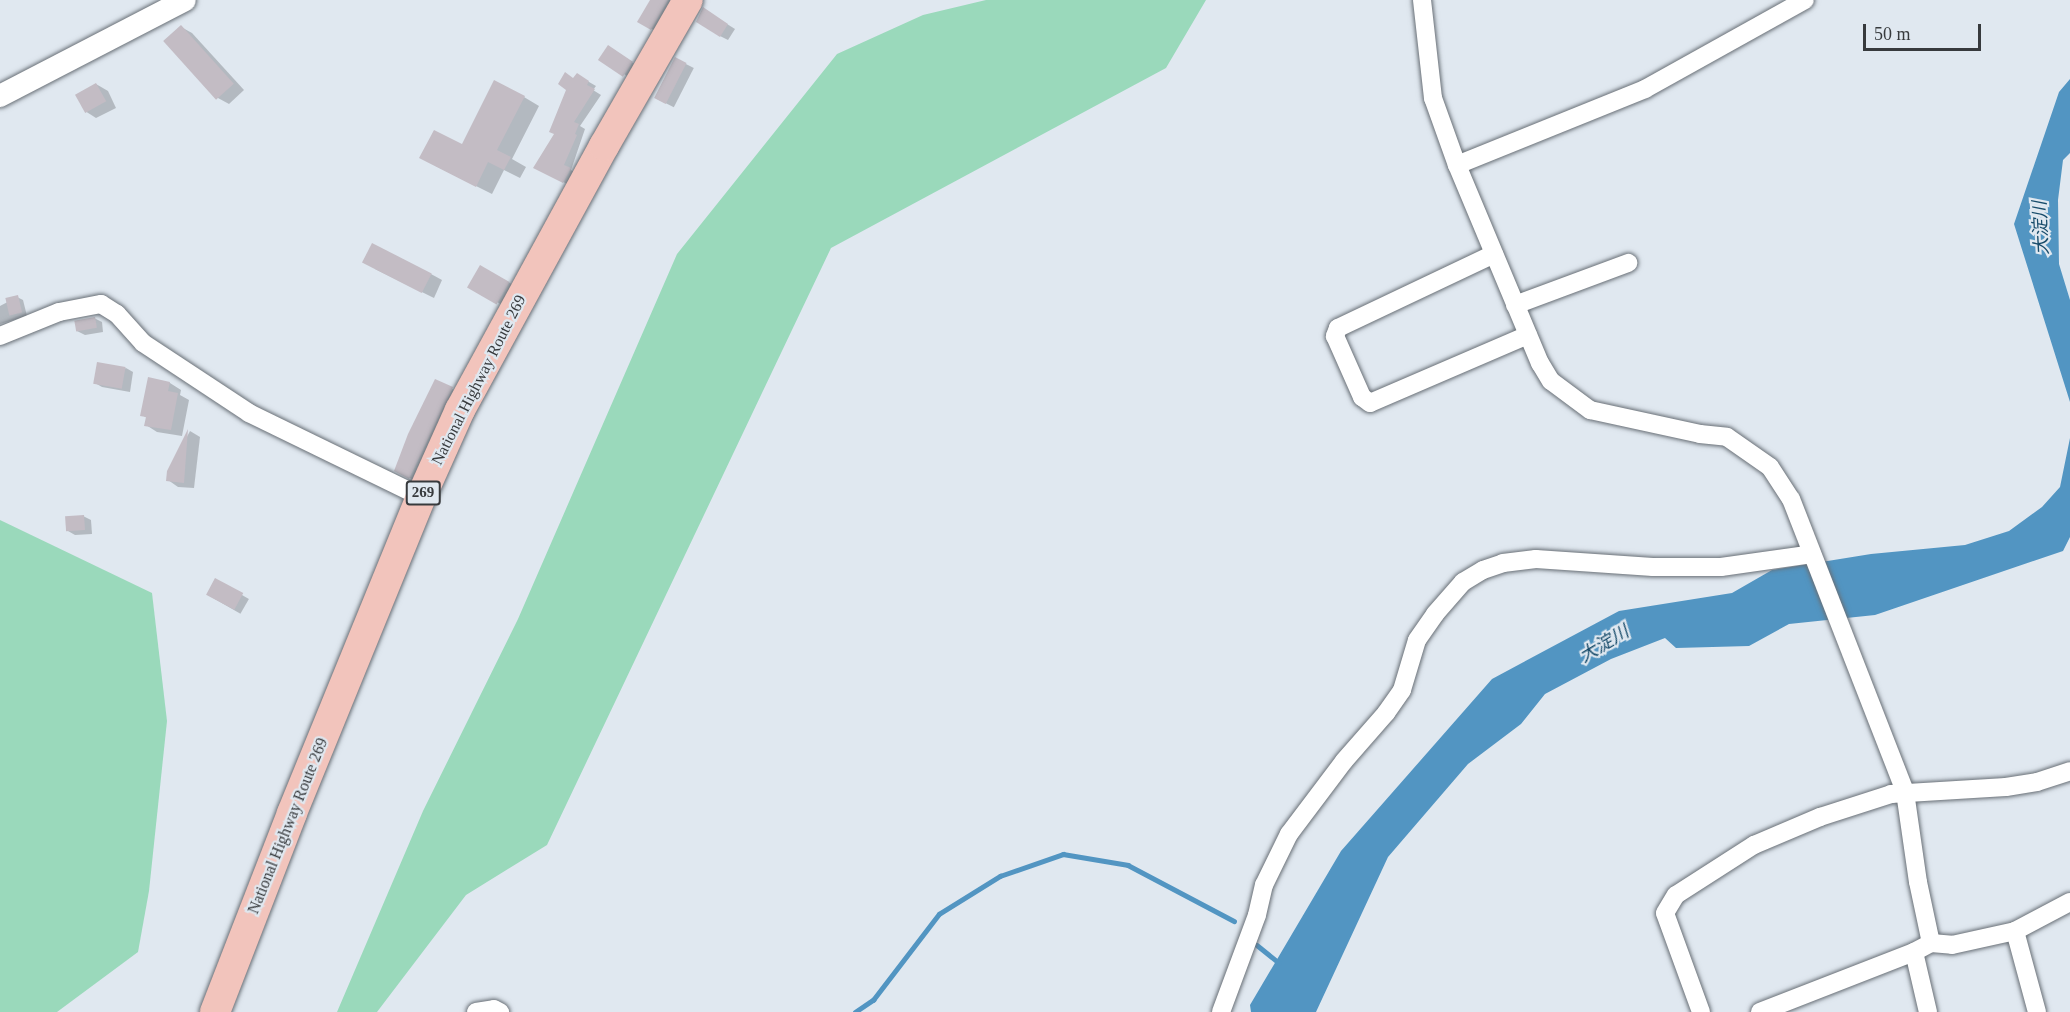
<!DOCTYPE html>
<meta charset="utf-8">
<style>
body{margin:0}
#map{position:relative;width:2070px;height:1012px;overflow:hidden;background:#e0e8f0;font-family:"Times New Roman","Noto Sans JP",serif}
div>[style]{position:absolute}
.green>*{inset:0;background:#9ad9bb}
.water>*{inset:0;background:#5295c2}
.shadow>*{inset:0;background:#0003;transform-origin:0 0}
.stream>*{height:4.5px;margin:-2.25px;padding:0 2.25px;transform-origin:2.25px;border-radius:2.25px;background:#5295c2}
.building>*{inset:0;background:#c3bcc4;transform-origin:0 0}
.roads{filter:drop-shadow(0 0 2px #686f76) drop-shadow(0 0 2px #686f76)}
.minor>*{height:18px;margin:-9px;padding:0 9px;transform-origin:9px;border-radius:9px;background:#fff}
.tertiary>*{height:22px;margin:-11px;padding:0 11px;transform-origin:11px;border-radius:11px;background:#fff}
.trunk>*{height:30px;margin:-15px;padding:0 15px;transform-origin:15px;border-radius:15px;background:#f2c4bc}
span{translate:-50% -50%;white-space:nowrap;text-align:center;line-height:1.15;-webkit-text-stroke:4.5px #e0e8f0;paint-order:stroke}
.shield-label span{padding:2px 4px;background:#e0e8f0;border:2px solid;border-radius:4px;-webkit-text-stroke-width:0}
.shield-label{font-size:15px;color:#373a3d;font-weight:700}
.street-label{font-size:16px;color:#373a3d}
.water-label{font-size:18px;color:#174b6a;font-style:italic}
.scale{position:absolute;left:1863px;top:24px;width:118px;height:27px;box-sizing:border-box;border:3px solid #373a3d;border-top:0;padding-left:8px;font-size:18px;line-height:21px;white-space:nowrap;color:#373a3d;-webkit-text-stroke:4px #e0e8f0;paint-order:stroke}
</style>
<div id="map">
<div class="green">
<i style="clip-path:polygon(986px 0,1206px 0,1166px 68px,831px 248px,547px 845px,466px 895px,377px 1012px,337px 1012px,423px 811px,518px 619px,677px 254px,837px 54px,923px 15px)"></i>
<i style="clip-path:polygon(0 520px,152px 593px,167px 721px,149px 891px,138px 952px,57px 1012px,0 1012px)"></i>
</div>
<div class="water">
<i style="clip-path:polygon(2070px 79px,2070px 153px,2063px 160px,2058px 200px,2059px 264px,2070px 300px,2070px 402px,2014px 224px,2059px 92px)"></i>
<i style="clip-path:polygon(2070px 438px,2070px 537px,2063px 551px,1875px 615px,1789px 624px,1749px 646px,1676px 648px,1665px 638px,1611px 659px,1545px 694px,1521px 724px,1468px 764px,1388px 857px,1316px 1012px,1251px 1012px,1250px 1005px,1341px 851px,1492px 679px,1619px 611px,1732px 593px,1772px 570px,1871px 554px,1965px 545px,2009px 531px,2042px 507px,2060px 487px)"></i>
</div>
<div class="shadow">
<i style="clip-path:polygon(652px 0,678px 0,659px 33px,639px 22px)"></i>
<i style="clip-path:polygon(711px 14px,735px 29px,728px 40px,720px 36px)"></i>
<i style="clip-path:polygon(181px 27px,192px 33px,244px 90px,229px 104px,218px 98px)"></i>
<i style="clip-path:polygon(615px 51px,639px 67px,632px 79px,600px 59px)"></i>
<i style="left:676px;top:59px;width:20px;height:44px;rotate:27deg"></i>
<i style="clip-path:polygon(577px 75px,596px 86px,593px 90px,601px 95px,580px 126px,585px 129px,571px 170px,577px 174px,571px 186px,542px 171px)"></i>
<i style="clip-path:polygon(96px 84px,108px 91px,116px 108px,96px 118px,85px 111px)"></i>
<i style="clip-path:polygon(524px 97px,539px 106px,512px 159px,526px 167px,520px 178px,504px 170px,492px 194px,436px 166px)"></i>
<i style="left:480px;top:267px;width:42px;height:23px;rotate:28deg"></i>
<i style="clip-path:polygon(375px 269px,431px 274px,442px 280px,434px 298px)"></i>
<i style="clip-path:polygon(17px 297px,23px 300px,27px 316px,0 324px,0 306px)"></i>
<i style="clip-path:polygon(94px 318px,102px 322px,103px 332px,85px 335px,77px 331px)"></i>
<i style="clip-path:polygon(126px 368px,133px 372px,130px 392px,102px 387px,95px 383px)"></i>
<i style="clip-path:polygon(149px 379px,170px 383px,181px 390px,180px 395px,189px 400px,182px 436px,157px 432px,146px 425px,147px 418px,142px 415px)"></i>
<i style="clip-path:polygon(452px 389px,462px 394px,420px 483px,406px 476px)"></i>
<i style="clip-path:polygon(190px 431px,200px 437px,194px 488px,178px 487px,168px 480px,169px 471px)"></i>
<i style="clip-path:polygon(83px 516px,91px 520px,92px 534px,75px 535px,68px 531px)"></i>
<i style="left:216px;top:580px;width:38px;height:17px;rotate:30deg"></i>
</div>
<div class="stream">
<i style="left:1257px;top:945px;width:28px;rotate:39deg"></i>
<i style="left:855px;top:1012px;width:22px;rotate:-34deg"></i>
<i style="left:873px;top:1000px;width:108px;rotate:-52.5deg"></i>
<i style="left:939px;top:914px;width:72px;rotate:-31.9deg"></i>
<i style="left:1000px;top:876px;width:67px;rotate:-19.2deg"></i>
<i style="left:1063px;top:854px;width:66px;rotate:9.6deg"></i>
<i style="left:1128px;top:865px;width:120px;rotate:27.8deg"></i>
</div>
<div class="building">
<i style="clip-path:polygon(650px 0,668px 0,651px 30px,637px 22px)"></i>
<i style="clip-path:polygon(703px 7px,728px 24px,720px 37px,696px 22px)"></i>
<i style="left:181px;top:25px;width:79px;height:24px;rotate:48deg"></i>
<i style="left:608px;top:45px;width:30px;height:18px;rotate:34deg"></i>
<i style="left:675px;top:57px;width:13px;height:46px;rotate:27deg"></i>
<i style="clip-path:polygon(565px 72px,573px 78px,577px 73px,589px 81px,587px 85px,595px 89px,574px 122px,579px 124px,575px 134px,577px 135px,564px 165px,571px 168px,563px 183px,533px 168px,554px 134px,549px 132px,566px 90px,558px 84px)"></i>
<i style="clip-path:polygon(494px 80px,525px 96px,497px 150px,511px 157px,504px 170px,488px 162px,476px 187px,419px 158px,434px 130px,462px 144px)"></i>
<i style="left:96px;top:83px;width:21px;height:24px;rotate:61deg"></i>
<i style="left:372px;top:243px;width:67px;height:22px;rotate:27deg"></i>
<i style="left:480px;top:265px;width:34px;height:26px;rotate:30deg"></i>
<i style="left:18px;top:295px;width:18px;height:13px;rotate:77deg"></i>
<i style="left:95px;top:317px;width:11px;height:21px;rotate:80deg"></i>
<i style="left:97px;top:362px;width:29px;height:22px;rotate:10deg"></i>
<i style="clip-path:polygon(148px 377px,170px 382px,168px 391px,178px 393px,171px 430px,144px 426px,146px 417px,140px 416px)"></i>
<i style="clip-path:polygon(435px 379px,453px 387px,409px 479px,394px 471px,408px 434px)"></i>
<i style="clip-path:polygon(188px 429px,184px 483px,166px 481px,167px 471px)"></i>
<i style="left:84px;top:515px;width:15px;height:19px;rotate:86deg"></i>
<i style="left:215px;top:578px;width:32px;height:19px;rotate:28deg"></i>
</div>
<div class="roads">
<div class="minor">
<i style="left:1422px;top:0;width:99px;rotate:83.6deg"></i>
<i style="left:1433px;top:98px;width:71px;rotate:70.3deg"></i>
<i style="left:1457px;top:165px;width:215px;rotate:67.3deg"></i>
<i style="left:1540px;top:363px;width:21px;rotate:59deg"></i>
<i style="left:1551px;top:381px;width:49px;rotate:36.6deg"></i>
<i style="left:1590px;top:410px;width:113px;rotate:12.3deg"></i>
<i style="left:1700px;top:434px;width:27px;rotate:6deg"></i>
<i style="left:1727px;top:437px;width:52px;rotate:34.9deg"></i>
<i style="left:1770px;top:467px;width:38px;rotate:57deg"></i>
<i style="left:1791px;top:499px;width:314px;rotate:68.7deg"></i>
<i style="left:1905px;top:792px;width:91px;rotate:81.8deg"></i>
<i style="left:1918px;top:882px;width:62px;rotate:78deg"></i>
<i style="left:1931px;top:943px;width:21px;rotate:5deg"></i>
<i style="left:1952px;top:945px;width:65px;rotate:-12.5deg"></i>
<i style="left:2015px;top:931px;width:84px;rotate:74.8deg"></i>
<i style="left:1457px;top:165px;width:203px;rotate:-22deg"></i>
<i style="left:1645px;top:89px;width:183px;rotate:-29.1deg"></i>
<i style="left:1494px;top:254px;width:173px;rotate:154.6deg"></i>
<i style="left:1338px;top:328px;width:9px;rotate:111deg"></i>
<i style="left:1335px;top:336px;width:67px;rotate:66.1deg"></i>
<i style="left:1362px;top:397px;width:10px;rotate:37deg"></i>
<i style="left:1370px;top:403px;width:172px;rotate:-23.3deg"></i>
<i style="left:1515px;top:305px;width:121px;rotate:-20.4deg"></i>
<i style="left:0;top:336px;width:64px;rotate:-22.1deg"></i>
<i style="left:59px;top:312px;width:43px;rotate:-10.8deg"></i>
<i style="left:101px;top:304px;width:19px;rotate:32deg"></i>
<i style="left:117px;top:314px;width:39px;rotate:48deg"></i>
<i style="left:143px;top:343px;width:127px;rotate:33.4deg"></i>
<i style="left:249px;top:413px;width:191px;rotate:26deg"></i>
<i style="left:2015px;top:931px;width:62px;rotate:-27.8deg"></i>
<i style="left:1914px;top:952px;width:62px;rotate:76.9deg"></i>
<i style="left:476px;top:1012px;width:18px;rotate:-9deg"></i>
<i style="left:494px;top:1009px;width:7px;rotate:27deg"></i>
<i style="left:1221px;top:1012px;width:103px;rotate:-69.6deg"></i>
<i style="left:1257px;top:915px;width:31px;rotate:-77deg"></i>
<i style="left:1264px;top:885px;width:57px;rotate:-63.9deg"></i>
<i style="left:1289px;top:834px;width:91px;rotate:-53deg"></i>
<i style="left:1344px;top:761px;width:64px;rotate:-48.8deg"></i>
<i style="left:1386px;top:713px;width:28px;rotate:-55deg"></i>
<i style="left:1402px;top:690px;width:52px;rotate:-73.3deg"></i>
<i style="left:1417px;top:640px;width:32px;rotate:-55deg"></i>
<i style="left:1435px;top:614px;width:43px;rotate:-48.8deg"></i>
<i style="left:1463px;top:582px;width:23px;rotate:-31deg"></i>
<i style="left:1483px;top:570px;width:21px;rotate:-19deg"></i>
<i style="left:1503px;top:563px;width:33px;rotate:-7deg"></i>
<i style="left:1536px;top:559px;width:117px;rotate:3.9deg"></i>
<i style="left:1653px;top:567px;width:68px"></i>
<i style="left:1721px;top:567px;width:92px;rotate:-8.1deg"></i>
<i style="left:1701px;top:1012px;width:105px;rotate:-110deg"></i>
<i style="left:1665px;top:913px;width:21px;rotate:-59deg"></i>
<i style="left:1676px;top:895px;width:93px;rotate:-32.7deg"></i>
<i style="left:1754px;top:845px;width:72px;rotate:-23deg"></i>
<i style="left:1820px;top:817px;width:75px;rotate:-17.9deg"></i>
<i style="left:1891px;top:794px;width:115px;rotate:-3.5deg"></i>
<i style="left:2006px;top:787px;width:31px;rotate:-9deg"></i>
<i style="left:2037px;top:782px;width:35px;rotate:-18deg"></i>
<i style="left:1760px;top:1012px;width:165px;rotate:-21.3deg"></i>
<i style="left:1914px;top:952px;width:19px;rotate:-28deg"></i>
</div>
<div class="tertiary">
<i style="left:0;top:96px;width:208px;rotate:-27.4deg"></i>
</div>
<div class="trunk">
<i style="left:215px;top:1012px;width:213px;rotate:-68.8deg"></i>
<i style="left:292px;top:813px;width:341px;rotate:-67.8deg"></i>
<i style="left:421px;top:497px;width:95px;rotate:-65.9deg"></i>
<i style="left:460px;top:410px;width:301px;rotate:-61.4deg"></i>
<i style="left:604px;top:146px;width:168px;rotate:-60.1deg"></i>
</div>
</div>
<div class="shield-label">
<span style="left:423px;top:493px">269</span>
</div>
<div class="street-label">
<span style="left:479px;top:380px;rotate:-63deg">National Highway Route 269</span>
<span style="left:288px;top:826px;rotate:-68deg">National Highway Route 269</span>
</div>
<div class="water-label">
<span style="left:2041px;top:228px;rotate:-93deg">大淀川</span>
<span style="left:1604px;top:644px;rotate:-31deg">大淀川</span>
</div>
<div class="scale">50 m</div>
</div>
